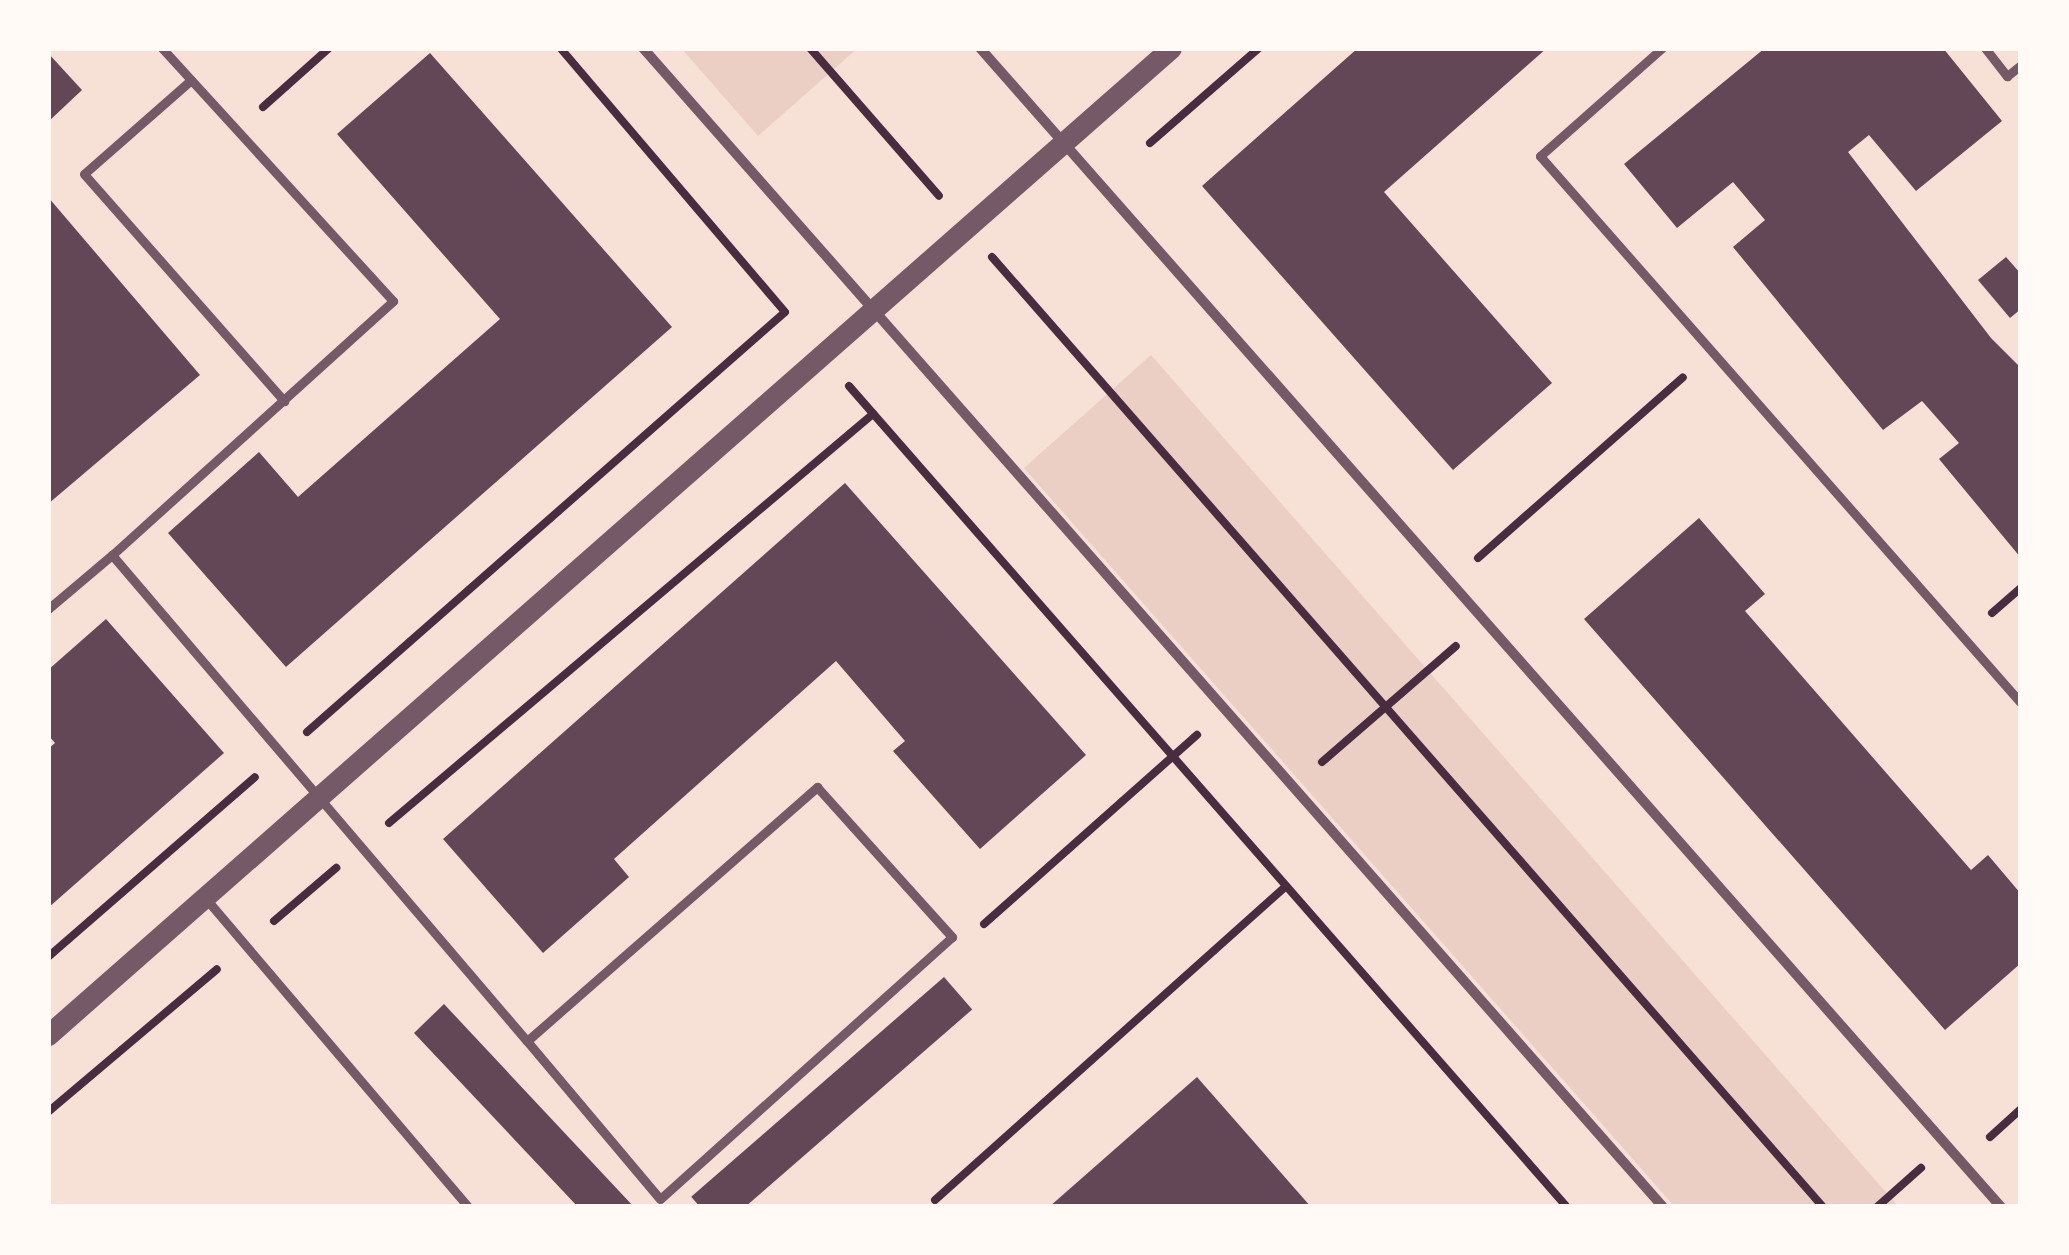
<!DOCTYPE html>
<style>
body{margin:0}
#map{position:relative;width:2069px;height:1255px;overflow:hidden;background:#f7e1d7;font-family:"DejaVu Sans",sans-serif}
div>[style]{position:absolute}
.green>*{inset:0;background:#ebcfc5}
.building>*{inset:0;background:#644757;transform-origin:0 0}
.path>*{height:8px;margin:-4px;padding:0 4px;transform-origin:4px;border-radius:4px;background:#4a2c40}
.service>*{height:9px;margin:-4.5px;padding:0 4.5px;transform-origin:4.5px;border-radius:4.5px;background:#755966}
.pedestrian>*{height:10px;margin:-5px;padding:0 5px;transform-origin:5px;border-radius:5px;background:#755966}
.tertiary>*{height:21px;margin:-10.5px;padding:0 10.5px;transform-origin:10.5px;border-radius:10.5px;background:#755966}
span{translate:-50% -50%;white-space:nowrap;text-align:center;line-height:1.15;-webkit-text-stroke:9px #fffaf5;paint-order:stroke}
.frame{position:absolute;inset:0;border:51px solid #fffaf5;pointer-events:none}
</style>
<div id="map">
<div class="green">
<i style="clip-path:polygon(681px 48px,858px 48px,758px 136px)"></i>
<i style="clip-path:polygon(1151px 355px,1899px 1207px,1675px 1207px,1024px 468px)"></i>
</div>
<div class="building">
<i style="clip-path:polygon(1358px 48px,1547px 48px,1384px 192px,1552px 383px,1453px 470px,1202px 186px)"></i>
<i style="clip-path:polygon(1765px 48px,1943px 48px,2002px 121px,1916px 191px,1869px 135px,1848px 152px,1991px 338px,2021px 368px,2021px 558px,1939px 459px,1959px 443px,1922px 401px,1883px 430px,1733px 247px,1765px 220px,1733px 182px,1677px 228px,1624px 164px)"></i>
<i style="clip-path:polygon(48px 53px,82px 90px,48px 122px)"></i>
<i style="clip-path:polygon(430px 53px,672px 327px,286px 667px,168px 533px,259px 452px,298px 497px,500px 319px,337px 134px)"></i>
<i style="clip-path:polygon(48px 197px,200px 375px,48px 504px)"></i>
<i style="clip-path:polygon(2006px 257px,2021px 274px,2021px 309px,2010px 318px,1978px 280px)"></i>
<i style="clip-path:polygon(845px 483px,1086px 755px,980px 849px,893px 751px,905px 741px,836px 661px,614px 859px,629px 877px,543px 953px,443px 839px)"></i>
<i style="clip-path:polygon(1699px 518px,1765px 594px,1745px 611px,1971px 870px,1988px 855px,2021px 894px,2021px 963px,1945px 1030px,1584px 619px)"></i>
<i style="clip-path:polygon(106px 619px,224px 753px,48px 908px,48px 749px,55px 743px,48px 735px,48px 670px)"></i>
<i style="left:944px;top:977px;width:43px;height:335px;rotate:49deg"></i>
<i style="clip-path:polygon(444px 1004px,634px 1207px,578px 1207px,414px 1033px)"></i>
<i style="clip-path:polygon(1197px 1077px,1311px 1207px,1049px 1207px,1189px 1084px)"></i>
</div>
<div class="path">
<i style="left:810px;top:48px;width:196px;rotate:48.9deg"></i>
<i style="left:263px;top:107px;width:89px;rotate:-41.8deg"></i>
<i style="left:1150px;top:143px;width:145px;rotate:-41.1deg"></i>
<i style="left:992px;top:257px;width:1262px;rotate:48.82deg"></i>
<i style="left:849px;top:386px;width:1091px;rotate:48.83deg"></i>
<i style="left:1478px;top:558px;width:273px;rotate:-41.4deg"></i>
<i style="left:1992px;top:613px;width:38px;rotate:-41deg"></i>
<i style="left:307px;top:732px;width:636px;rotate:-41.3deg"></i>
<i style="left:785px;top:312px;width:347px;rotate:-130.4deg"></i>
<i style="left:1322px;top:762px;width:177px;rotate:-40.9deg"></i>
<i style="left:389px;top:823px;width:634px;rotate:-40.2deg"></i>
<i style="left:274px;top:921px;width:82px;rotate:-40.5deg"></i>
<i style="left:984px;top:924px;width:285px;rotate:-41.6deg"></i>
<i style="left:48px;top:957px;width:274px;rotate:-41deg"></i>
<i style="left:48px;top:1112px;width:221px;rotate:-40.2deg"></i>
<i style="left:1990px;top:1137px;width:42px;rotate:-42.1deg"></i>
<i style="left:935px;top:1200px;width:470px;rotate:-41.8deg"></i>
<i style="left:1877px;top:1207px;width:59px;rotate:-41.6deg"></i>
</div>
<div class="service">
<i style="left:1662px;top:48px;width:163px;rotate:138.5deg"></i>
<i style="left:1540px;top:156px;width:728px;rotate:48.67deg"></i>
<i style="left:1985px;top:48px;width:36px;rotate:52deg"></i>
<i style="left:2007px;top:76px;width:18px;rotate:-38deg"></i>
<i style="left:191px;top:80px;width:142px;rotate:138.7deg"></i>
<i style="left:84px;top:174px;width:303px;rotate:48.6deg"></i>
<i style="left:112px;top:555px;width:379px;rotate:-42.1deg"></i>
<i style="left:393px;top:301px;width:343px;rotate:-132.4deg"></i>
<i style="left:48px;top:609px;width:84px;rotate:-40.2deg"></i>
<i style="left:112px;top:555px;width:639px;rotate:49.51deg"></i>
<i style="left:527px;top:1041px;width:386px;rotate:-41.2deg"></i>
<i style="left:817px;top:787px;width:202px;rotate:48deg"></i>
<i style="left:952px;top:937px;width:392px;rotate:138.1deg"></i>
<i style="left:660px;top:1199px;width:207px;rotate:-130.1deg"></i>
<i style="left:207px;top:900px;width:403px;rotate:49.6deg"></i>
</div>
<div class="pedestrian">
<i style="left:643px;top:48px;width:1544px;rotate:48.65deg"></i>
<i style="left:980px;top:48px;width:1545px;rotate:48.62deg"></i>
</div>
<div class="tertiary">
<i style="left:48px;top:1035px;width:1495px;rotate:-41.31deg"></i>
</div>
<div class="frame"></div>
</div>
